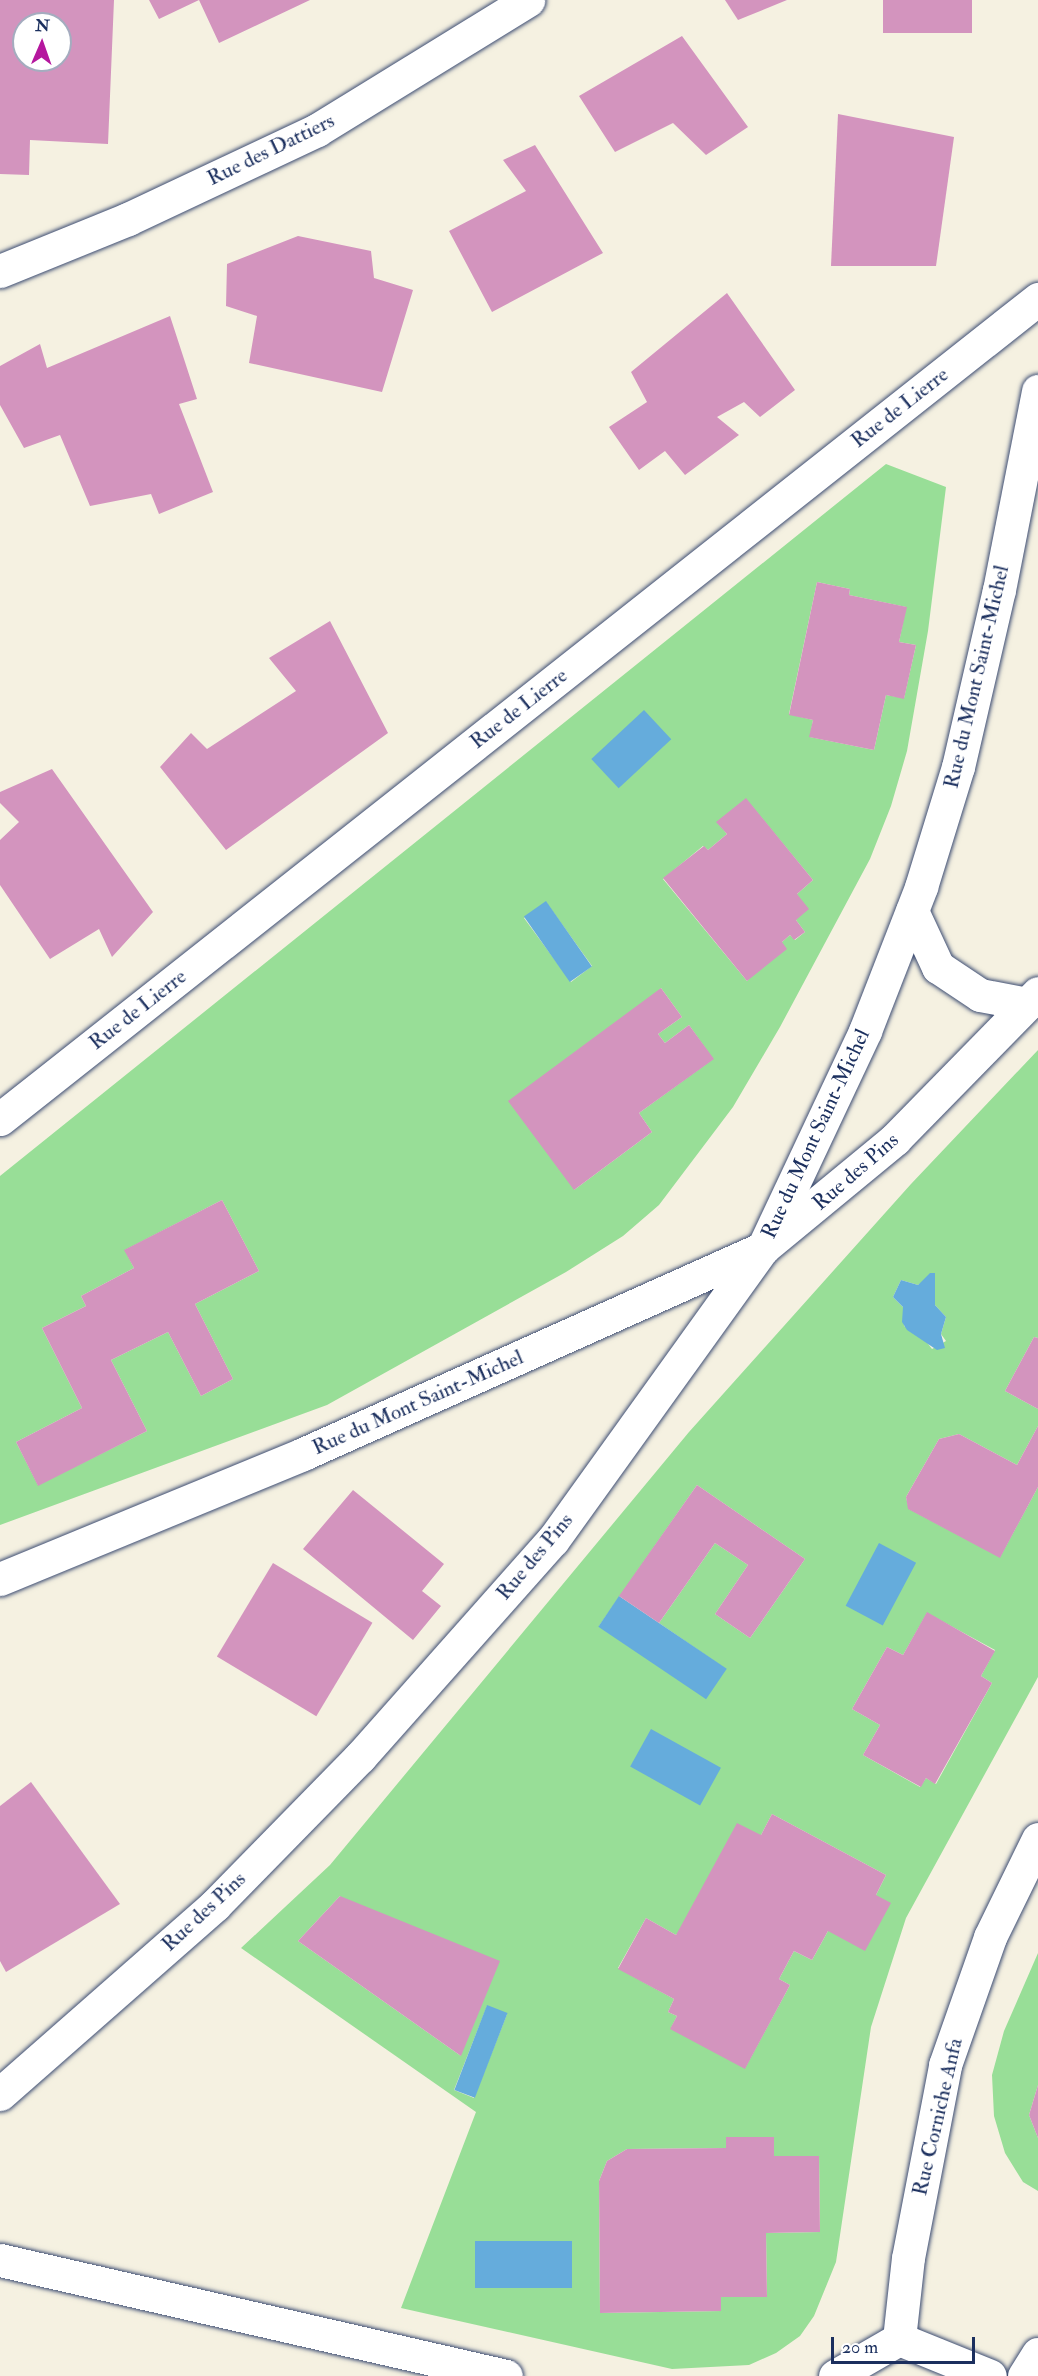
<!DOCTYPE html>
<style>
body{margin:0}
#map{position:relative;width:1038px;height:2376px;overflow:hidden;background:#f5f1e1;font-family:"IM FELL Double Pica",serif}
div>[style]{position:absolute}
.green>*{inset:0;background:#98de97}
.water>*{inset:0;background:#65acdc;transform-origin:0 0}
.building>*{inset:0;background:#d394be;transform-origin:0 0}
.roads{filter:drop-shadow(0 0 2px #3c4c72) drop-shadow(0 0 2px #3c4c72)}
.minor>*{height:33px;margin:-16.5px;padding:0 16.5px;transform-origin:16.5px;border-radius:16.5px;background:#fff}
span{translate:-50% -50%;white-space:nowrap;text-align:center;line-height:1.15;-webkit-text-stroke:4.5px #fff;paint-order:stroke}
.street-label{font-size:21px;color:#1b2f5e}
.north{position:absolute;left:12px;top:12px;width:60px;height:60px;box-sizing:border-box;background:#fff;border:2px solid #a4acbf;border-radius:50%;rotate:2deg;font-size:16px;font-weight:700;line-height:24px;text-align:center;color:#1b2f5e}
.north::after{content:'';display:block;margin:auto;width:21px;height:27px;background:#b5179e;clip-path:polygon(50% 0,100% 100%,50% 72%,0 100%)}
.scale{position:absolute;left:831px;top:2337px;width:144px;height:27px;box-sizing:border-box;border:3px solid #1b2f5e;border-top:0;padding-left:8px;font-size:18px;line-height:21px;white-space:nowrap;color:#1b2f5e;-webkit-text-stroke:4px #fff;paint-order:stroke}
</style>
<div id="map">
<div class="green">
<i style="clip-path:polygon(evenodd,886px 464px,946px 487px,928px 631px,907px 751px,891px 806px,870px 859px,780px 1027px,733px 1107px,659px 1205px,623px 1236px,566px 1272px,327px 1405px,0 1525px,0 1176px,886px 464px,817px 582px,850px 589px,849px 595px,906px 607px,899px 642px,916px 645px,904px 698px,886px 695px,874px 750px,810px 737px,813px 720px,789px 714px,817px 582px,886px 464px,746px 799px,813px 880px,797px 894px,796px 920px,805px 932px,795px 940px,790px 935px,782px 942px,747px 981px,663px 879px,703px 846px,708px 850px,727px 834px,717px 822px,746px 799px,886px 464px,546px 902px,592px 966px,571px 982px,524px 918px,546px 902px,886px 464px,661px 988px,682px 1017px,658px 1034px,665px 1043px,689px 1025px,713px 1059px,639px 1113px,652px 1132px,574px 1190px,661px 988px,886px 464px,222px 1200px,259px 1271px,195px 1304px,233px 1379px,201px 1396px,168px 1332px,111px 1360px,147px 1431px,38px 1485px,16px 1442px,82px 1408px,42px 1328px,86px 1306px,81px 1296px,134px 1268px,125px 1250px,222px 1200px)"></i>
<i style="clip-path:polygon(evenodd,1038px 1050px,1038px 1338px,1034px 1337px,1005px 1391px,1038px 1409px,1038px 1426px,1017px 1465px,959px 1434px,939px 1439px,906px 1497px,909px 1509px,1000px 1557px,1038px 1487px,1038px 1677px,906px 1918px,871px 2027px,836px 2262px,814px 2316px,800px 2336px,776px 2353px,749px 2365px,672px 2369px,401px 2308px,476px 2112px,241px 1948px,330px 1865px,689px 1432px,911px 1184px,1038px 1050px,935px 1273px,935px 1305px,946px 1317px,941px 1334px,946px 1341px,932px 1349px,923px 1337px,904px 1326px,903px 1307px,893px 1297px,901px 1280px,918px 1285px,935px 1273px,1038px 1050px,697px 1485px,805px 1559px,750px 1638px,715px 1614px,748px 1565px,715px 1543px,659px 1623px,726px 1669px,599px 1626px,697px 1485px,1038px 1050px,927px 1613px,995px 1650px,981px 1676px,992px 1683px,936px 1784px,926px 1778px,920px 1787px,863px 1755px,880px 1725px,852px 1709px,887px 1647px,903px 1655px,927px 1613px,1038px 1050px,772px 1814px,886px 1875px,876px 1895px,828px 1931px,812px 1960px,794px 1951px,779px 1979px,790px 1985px,745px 2068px,671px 2028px,677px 2016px,668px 2012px,674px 1999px,618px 1968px,646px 1918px,676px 1935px,761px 1835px,772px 1814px,1038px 1050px,340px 1896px,461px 2056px,298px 1941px,340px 1896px,1038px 1050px,487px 2006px,507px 2014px,474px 2098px,454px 2090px,487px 2006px,1038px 1050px,726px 2137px,773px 2137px,774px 2156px,819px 2156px,820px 2232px,766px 2233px,767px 2297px,721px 2297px,721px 2311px,600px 2313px,599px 2181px,607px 2161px,627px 2149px,726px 2148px,726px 2137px)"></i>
<i style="clip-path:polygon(1038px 1953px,1038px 2085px,1029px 2115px,1038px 2138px,1038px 2191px,1023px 2182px,1005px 2153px,994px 2116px,992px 2075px,1004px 2031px)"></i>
</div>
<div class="water">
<i style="left:644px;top:710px;width:40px;height:72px;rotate:47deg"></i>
<i style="left:546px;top:901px;width:80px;height:27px;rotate:55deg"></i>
<i style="clip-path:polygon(930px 1273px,935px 1273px,935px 1305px,946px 1317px,941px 1334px,945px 1348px,937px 1350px,907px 1330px,902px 1322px,903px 1307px,893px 1297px,901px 1280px,918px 1285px)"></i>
<i style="left:879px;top:1543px;width:42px;height:71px;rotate:28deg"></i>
<i style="left:619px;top:1596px;width:130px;height:37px;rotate:34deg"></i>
<i style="left:651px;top:1729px;width:80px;height:43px;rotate:29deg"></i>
<i style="left:487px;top:2005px;width:22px;height:91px;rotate:21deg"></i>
<i style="left:572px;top:2241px;width:47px;height:97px;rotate:90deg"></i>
</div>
<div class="building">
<i style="clip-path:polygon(evenodd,0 0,114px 0,108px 144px,30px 140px,29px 175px,0 174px,0 0,24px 24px,60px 24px,60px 60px,24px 60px,24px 24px)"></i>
<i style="clip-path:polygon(149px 0,310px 0,219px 43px,199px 0,159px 19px)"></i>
<i style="clip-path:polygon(725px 0,787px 0,738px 20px)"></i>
<i style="left:883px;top:0;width:89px;height:33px"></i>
<i style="clip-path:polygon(682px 36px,748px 127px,706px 155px,673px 123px,615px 152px,579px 96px)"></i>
<i style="clip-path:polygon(838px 114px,954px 137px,936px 266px,831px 266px)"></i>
<i style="clip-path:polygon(535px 145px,603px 253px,492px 312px,449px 231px,526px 191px,503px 160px)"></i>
<i style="clip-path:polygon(298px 236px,371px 251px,374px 278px,413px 290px,382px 392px,249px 363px,257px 316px,226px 306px,227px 264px)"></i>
<i style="clip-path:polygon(727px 293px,795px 390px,760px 417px,744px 402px,717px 417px,739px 435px,685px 475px,665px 451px,639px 470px,609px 427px,647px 402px,631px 372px)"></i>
<i style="clip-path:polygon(170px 316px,197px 399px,179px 404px,213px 492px,159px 514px,151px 494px,90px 506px,60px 435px,24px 448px,0 405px,0 366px,40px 344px,47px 368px)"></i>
<i style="clip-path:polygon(817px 582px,850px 589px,849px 595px,907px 607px,899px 642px,916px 645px,904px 699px,886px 695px,874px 750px,809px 737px,813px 720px,789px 715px)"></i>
<i style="clip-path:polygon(330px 621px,388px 733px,226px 850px,160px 767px,191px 733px,207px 749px,296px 691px,269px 658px)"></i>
<i style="clip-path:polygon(52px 769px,153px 912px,112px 957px,99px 929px,50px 959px,0 885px,0 840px,19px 822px,0 803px,0 792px)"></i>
<i style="clip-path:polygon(746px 798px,813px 880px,797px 894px,809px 909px,796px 920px,805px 932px,794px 940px,790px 935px,782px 942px,787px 949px,747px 981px,663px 878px,704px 846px,708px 850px,727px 834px,716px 822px)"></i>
<i style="clip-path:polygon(661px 988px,682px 1017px,658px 1034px,665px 1043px,689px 1025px,714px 1059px,639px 1113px,652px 1132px,574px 1190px,508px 1101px)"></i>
<i style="clip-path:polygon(222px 1200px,259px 1271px,195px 1304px,233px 1379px,201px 1396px,168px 1332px,111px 1360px,147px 1431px,38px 1486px,16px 1442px,82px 1408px,42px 1328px,86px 1306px,81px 1296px,134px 1268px,124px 1250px)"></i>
<i style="clip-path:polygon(1034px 1337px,1038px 1338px,1038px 1409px,1005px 1391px)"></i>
<i style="clip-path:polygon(1038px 1426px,1038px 1487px,1000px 1558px,908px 1509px,906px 1497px,939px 1439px,959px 1434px,1017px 1465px)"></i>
<i style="clip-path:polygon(697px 1485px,805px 1559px,750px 1638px,715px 1614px,748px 1565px,715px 1543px,659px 1623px,619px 1596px)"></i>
<i style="clip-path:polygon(353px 1490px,444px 1564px,422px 1591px,441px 1606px,413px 1640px,303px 1549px)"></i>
<i style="left:273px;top:1563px;width:116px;height:109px;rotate:31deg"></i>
<i style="clip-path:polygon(927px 1612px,995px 1651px,981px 1676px,992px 1683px,935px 1784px,926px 1778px,921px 1787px,863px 1755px,880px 1725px,852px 1709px,887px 1647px,903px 1655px)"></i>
<i style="clip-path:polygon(31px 1782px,120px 1904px,6px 1972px,0 1961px,0 1806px)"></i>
<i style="clip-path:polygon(772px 1814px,886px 1875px,876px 1895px,891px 1903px,865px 1951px,828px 1931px,812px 1960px,794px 1951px,779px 1979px,790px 1985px,745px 2069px,670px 2029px,677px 2016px,668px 2012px,674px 1999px,618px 1969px,646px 1918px,676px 1935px,737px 1823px,761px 1835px)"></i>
<i style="clip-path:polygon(340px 1896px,500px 1961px,461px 2056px,298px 1941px)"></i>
<i style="clip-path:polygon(1038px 2085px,1038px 2138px,1029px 2115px)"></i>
<i style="clip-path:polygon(726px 2137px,774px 2137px,774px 2156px,819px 2156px,820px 2232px,766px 2233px,767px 2297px,721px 2297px,721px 2311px,600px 2313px,599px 2181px,607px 2161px,627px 2149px,726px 2148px)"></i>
</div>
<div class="roads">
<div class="minor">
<i style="left:0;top:271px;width:138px;rotate:-22.1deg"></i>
<i style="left:128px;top:219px;width:209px;rotate:-25.2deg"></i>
<i style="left:317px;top:130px;width:248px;rotate:-31.6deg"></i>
<i style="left:912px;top:911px;width:62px;rotate:65.1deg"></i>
<i style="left:938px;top:967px;width:50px;rotate:33.7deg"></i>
<i style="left:980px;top:995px;width:48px;rotate:10.8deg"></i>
<i style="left:0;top:1119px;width:1323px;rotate:-38.31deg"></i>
<i style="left:0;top:1579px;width:328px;rotate:-22.4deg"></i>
<i style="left:303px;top:1454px;width:504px;rotate:-24.12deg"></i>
<i style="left:763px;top:1248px;width:240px;rotate:-64.8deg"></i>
<i style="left:865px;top:1031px;width:155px;rotate:-68.7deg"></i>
<i style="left:921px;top:887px;width:126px;rotate:-72.9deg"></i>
<i style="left:958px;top:767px;width:182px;rotate:-77deg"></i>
<i style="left:999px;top:590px;width:203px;rotate:-78.9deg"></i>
<i style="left:0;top:2094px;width:286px;rotate:-41.3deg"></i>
<i style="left:215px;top:1905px;width:207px;rotate:-45.6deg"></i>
<i style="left:360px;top:1757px;width:290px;rotate:-48.4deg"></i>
<i style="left:553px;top:1540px;width:360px;rotate:-54.3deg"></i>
<i style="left:763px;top:1248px;width:171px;rotate:-39.5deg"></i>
<i style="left:895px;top:1139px;width:204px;rotate:-45.6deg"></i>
<i style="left:0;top:2260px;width:519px;rotate:12.91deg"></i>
<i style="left:899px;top:2339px;width:81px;rotate:-83.7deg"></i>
<i style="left:908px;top:2258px;width:197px;rotate:-79.1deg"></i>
<i style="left:945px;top:2065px;width:136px;rotate:-70.6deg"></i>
<i style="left:990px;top:1937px;width:109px;rotate:-63.9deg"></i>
<i style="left:835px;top:2376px;width:74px;rotate:-30deg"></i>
<i style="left:899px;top:2339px;width:98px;rotate:22.1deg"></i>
<i style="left:1024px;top:2376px;width:26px;rotate:-58deg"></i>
</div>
</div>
<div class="street-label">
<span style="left:271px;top:150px;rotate:-26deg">Rue des Dattiers</span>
<span style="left:900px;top:408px;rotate:-38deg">Rue de Lierre</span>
<span style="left:977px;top:677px;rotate:-77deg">Rue du Mont Saint-Michel</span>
<span style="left:519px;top:709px;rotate:-38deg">Rue de Lierre</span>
<span style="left:138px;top:1010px;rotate:-38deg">Rue de Lierre</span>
<span style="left:816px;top:1134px;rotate:-65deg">Rue du Mont Saint-Michel</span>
<span style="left:856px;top:1172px;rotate:-41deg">Rue des Pins</span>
<span style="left:418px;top:1403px;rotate:-24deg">Rue du Mont Saint-Michel</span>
<span style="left:535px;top:1557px;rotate:-50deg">Rue des Pins</span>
<span style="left:204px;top:1912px;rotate:-43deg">Rue des Pins</span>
<span style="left:938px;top:2117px;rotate:-77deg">Rue Corniche Anfa</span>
</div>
<div class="north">N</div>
<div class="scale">20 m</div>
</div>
